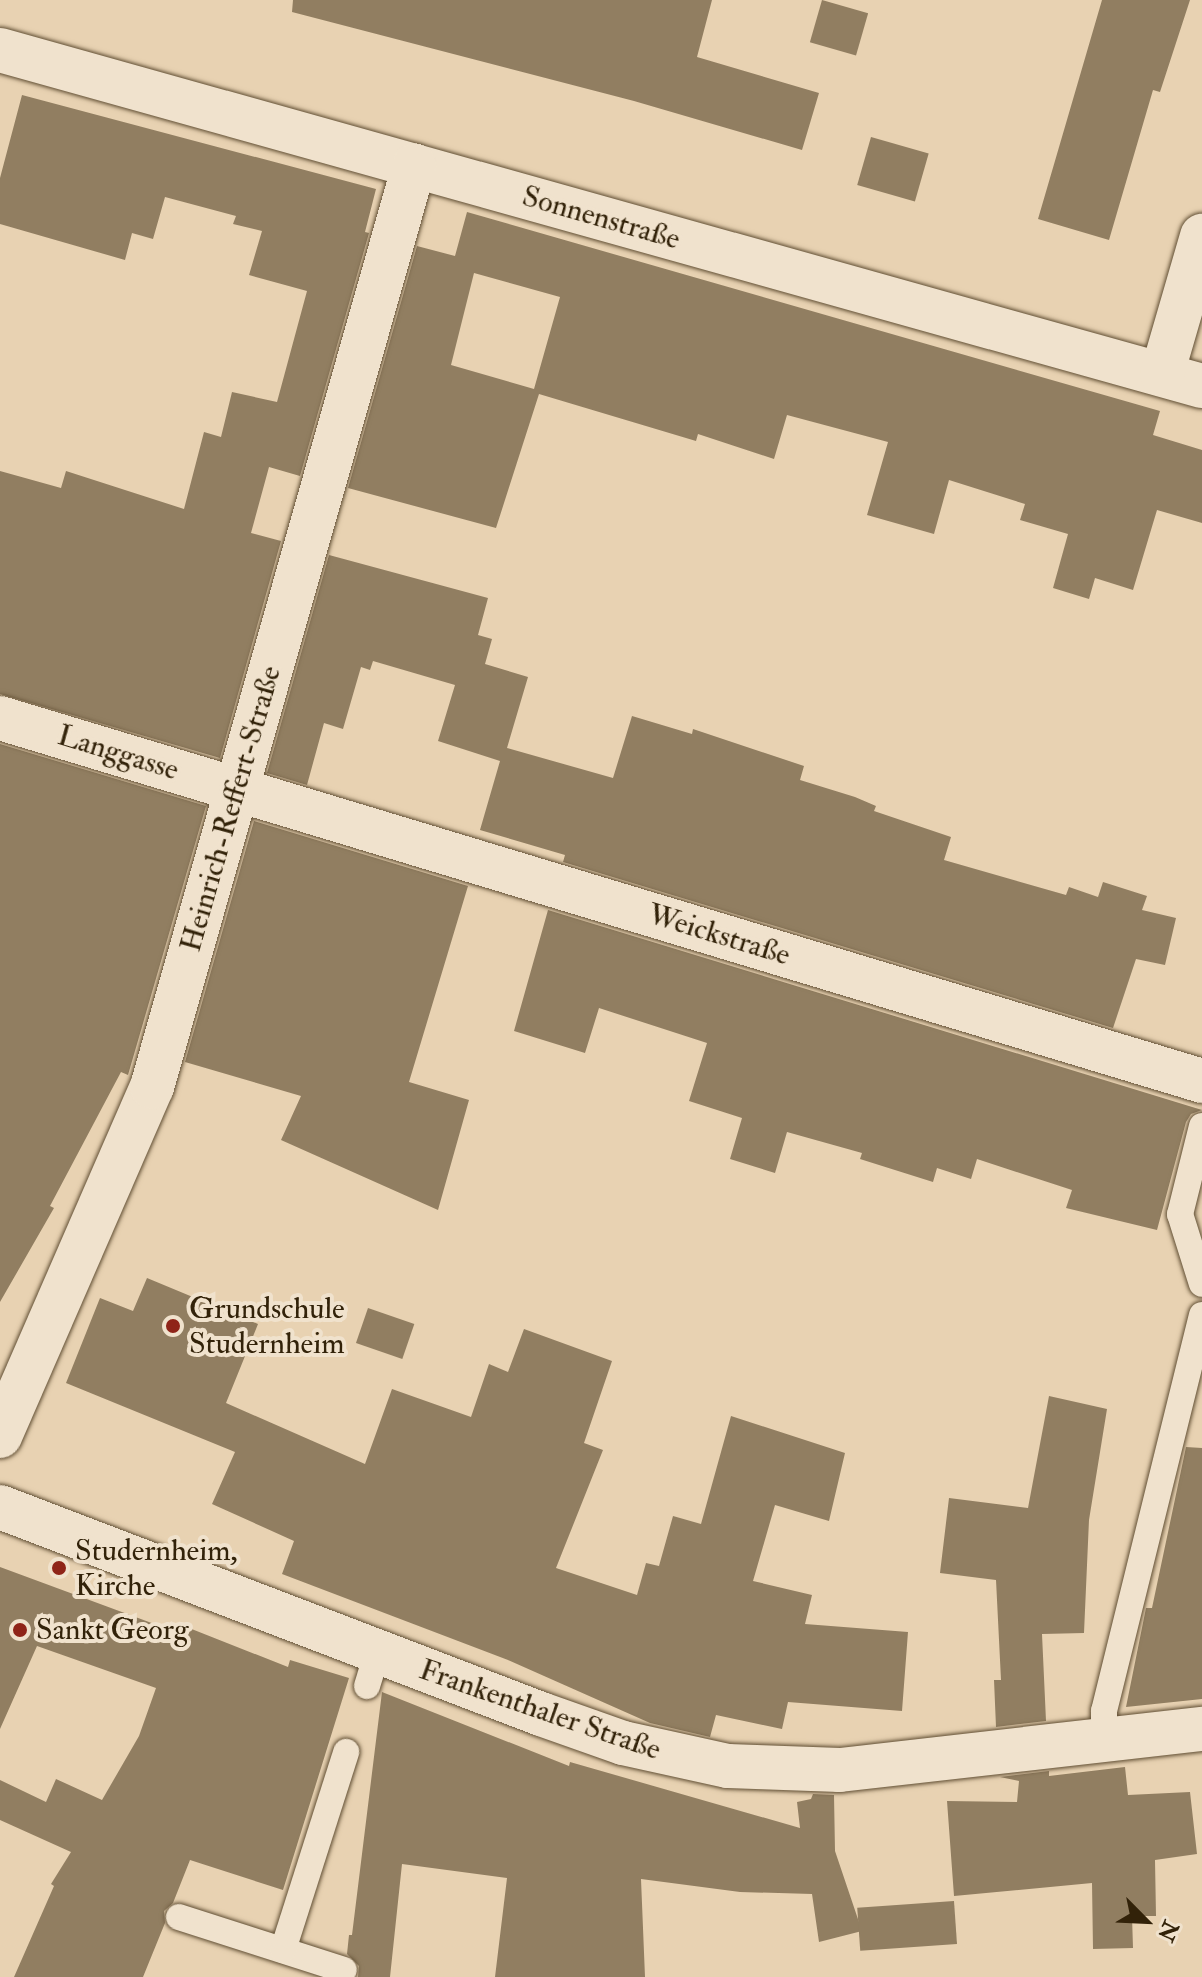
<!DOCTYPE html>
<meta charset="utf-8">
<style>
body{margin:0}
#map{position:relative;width:1202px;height:1977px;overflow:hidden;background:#e8d2b2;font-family:"IM FELL Double Pica",serif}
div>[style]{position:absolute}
.building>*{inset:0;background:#917e61;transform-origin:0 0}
.roads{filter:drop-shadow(0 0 2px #604e33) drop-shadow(0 0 2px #604e33)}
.lane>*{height:26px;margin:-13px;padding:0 13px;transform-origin:13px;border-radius:13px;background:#f0e2cd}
.street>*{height:44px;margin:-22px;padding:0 22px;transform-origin:22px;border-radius:22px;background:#f0e2cd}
.secondary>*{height:44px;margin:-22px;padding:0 22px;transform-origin:22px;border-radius:22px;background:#f0e2cd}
.dots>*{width:22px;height:22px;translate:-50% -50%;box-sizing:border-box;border:4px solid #f0e2cd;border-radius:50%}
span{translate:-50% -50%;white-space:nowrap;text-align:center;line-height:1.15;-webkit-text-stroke:8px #f0e2cd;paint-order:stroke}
.street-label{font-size:30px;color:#322209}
.poi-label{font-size:30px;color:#322209}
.left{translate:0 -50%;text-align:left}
.north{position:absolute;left:1106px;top:1881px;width:80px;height:80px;-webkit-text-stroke:6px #f0e2cd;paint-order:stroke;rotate:114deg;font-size:22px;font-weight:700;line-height:32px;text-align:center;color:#322209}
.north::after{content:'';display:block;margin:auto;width:28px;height:36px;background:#322209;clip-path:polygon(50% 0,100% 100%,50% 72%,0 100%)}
</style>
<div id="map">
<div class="building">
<i style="clip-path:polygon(293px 0,712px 0,697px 57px,819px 93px,802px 150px,634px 101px,292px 12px)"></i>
<i style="left:822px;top:0;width:48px;height:44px;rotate:16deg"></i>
<i style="clip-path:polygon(1102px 0,1190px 0,1160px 92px,1153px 90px,1109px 240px,1038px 219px)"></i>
<i style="clip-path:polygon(22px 95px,376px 189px,365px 232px,369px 233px,300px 476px,269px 467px,251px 533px,281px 541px,220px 758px,0 694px,0 471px,61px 488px,66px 471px,184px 509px,204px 432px,221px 437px,232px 392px,277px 402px,307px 291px,249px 275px,262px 231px,233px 224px,236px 216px,165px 197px,153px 239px,132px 233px,125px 260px,0 224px,0 178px)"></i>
<i style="left:871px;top:137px;width:60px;height:50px;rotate:16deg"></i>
<i style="clip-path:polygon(evenodd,467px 212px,1160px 411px,1153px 435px,1202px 450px,1202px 523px,1157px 510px,1133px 590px,1095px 578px,1089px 599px,1053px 588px,1068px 534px,1020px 520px,1025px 504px,949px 480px,934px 534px,867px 515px,888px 442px,787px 415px,774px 459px,698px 434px,696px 441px,539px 394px,496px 528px,348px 488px,417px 246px,455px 256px,467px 212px,474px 273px,560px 297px,534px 389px,451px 365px,474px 273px)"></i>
<i style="clip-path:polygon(329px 555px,488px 598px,478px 635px,492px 639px,485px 664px,528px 677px,507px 748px,613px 778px,632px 716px,692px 734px,693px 729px,804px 766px,800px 780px,855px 797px,876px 806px,874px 811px,951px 837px,944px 860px,1066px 895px,1069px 887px,1098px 897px,1103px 882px,1147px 896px,1142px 910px,1176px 918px,1165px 965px,1136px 959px,1113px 1028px,563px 862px,565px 855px,480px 830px,500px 761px,438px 741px,455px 685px,373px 661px,370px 670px,361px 667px,343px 729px,324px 723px,307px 785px,267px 773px)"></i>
<i style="clip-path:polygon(0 744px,206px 806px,128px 1075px,121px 1072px,50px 1206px,54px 1208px,0 1302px)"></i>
<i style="clip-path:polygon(254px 821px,468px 886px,409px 1082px,469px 1100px,438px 1210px,281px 1140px,301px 1096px,185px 1062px)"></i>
<i style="clip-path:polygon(548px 910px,1202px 1110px,1191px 1114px,1186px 1122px,1157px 1230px,1066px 1208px,1072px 1190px,977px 1159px,971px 1179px,937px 1168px,933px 1182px,860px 1159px,862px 1153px,787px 1132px,775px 1173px,730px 1159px,742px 1118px,689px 1101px,707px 1043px,599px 1008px,585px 1053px,514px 1031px)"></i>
<i style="clip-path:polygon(147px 1278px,258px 1324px,226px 1403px,365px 1464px,392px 1389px,471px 1417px,489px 1364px,508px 1372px,524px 1329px,612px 1361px,584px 1443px,603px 1450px,556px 1568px,637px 1595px,646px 1563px,659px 1566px,673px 1516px,701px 1524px,731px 1416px,845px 1453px,829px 1521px,775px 1505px,753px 1581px,812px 1595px,805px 1624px,908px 1632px,902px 1711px,788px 1702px,782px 1729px,716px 1715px,710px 1737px,650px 1723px,508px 1660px,282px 1574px,294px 1541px,212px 1504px,235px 1452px,66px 1383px,100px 1298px,133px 1311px)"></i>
<i style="left:368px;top:1308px;width:49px;height:37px;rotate:19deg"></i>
<i style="clip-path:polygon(1049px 1396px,1107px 1409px,1089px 1520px,1084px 1633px,1042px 1634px,1046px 1721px,996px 1727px,994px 1680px,1001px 1680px,996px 1580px,940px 1573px,949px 1498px,1028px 1508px)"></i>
<i style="clip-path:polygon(1186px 1447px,1202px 1448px,1202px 1699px,1126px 1707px,1146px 1608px,1152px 1608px)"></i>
<i style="clip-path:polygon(0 1567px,176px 1632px,179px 1624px,288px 1667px,290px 1660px,349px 1678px,283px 1890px,190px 1860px,173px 1903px,164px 1911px,165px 1923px,143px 1977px,14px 1977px,54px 1886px,51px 1884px,71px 1852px,0 1820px,0 1780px,46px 1802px,56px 1779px,102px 1800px,139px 1736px,156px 1688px,37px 1646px,0 1729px)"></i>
<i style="clip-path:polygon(382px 1692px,569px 1766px,570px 1762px,800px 1828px,797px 1802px,811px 1799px,813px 1794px,834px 1795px,835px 1851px,862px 1931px,819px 1942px,812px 1894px,740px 1892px,641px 1879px,645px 1977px,495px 1977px,507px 1878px,402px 1864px,390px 1977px,358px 1977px,359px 1966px,347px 1954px,349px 1935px,352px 1935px)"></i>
<i style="clip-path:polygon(1125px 1767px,1128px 1795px,1190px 1792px,1197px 1854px,1155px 1860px,1156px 1916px,1132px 1916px,1133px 1948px,1093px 1949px,1092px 1883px,954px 1896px,947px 1801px,1017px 1802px,1019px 1781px,1000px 1777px,1049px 1771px,1049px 1776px)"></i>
<i style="left:954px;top:1901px;width:43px;height:97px;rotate:86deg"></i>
</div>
<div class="roads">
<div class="lane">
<i style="left:1202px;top:1126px;width:91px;rotate:104deg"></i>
<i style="left:1180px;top:1214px;width:73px;rotate:72.6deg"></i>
<i style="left:367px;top:1686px;width:34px;rotate:-73deg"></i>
<i style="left:1104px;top:1739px;width:28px;rotate:-90deg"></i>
<i style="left:1104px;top:1711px;width:408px;rotate:-76.1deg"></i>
<i style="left:179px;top:1917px;width:173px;rotate:17.8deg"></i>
<i style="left:283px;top:1950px;width:208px;rotate:-72.3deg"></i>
</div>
<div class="street">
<i style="left:0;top:50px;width:1248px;rotate:15.62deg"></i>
<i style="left:1162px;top:374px;width:144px;rotate:-73.8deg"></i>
<i style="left:0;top:718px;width:1256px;rotate:16.8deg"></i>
<i style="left:0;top:1436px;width:381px;rotate:-66.5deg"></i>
<i style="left:152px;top:1087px;width:958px;rotate:-74.12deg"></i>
</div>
<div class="secondary">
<i style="left:0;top:1507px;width:579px;rotate:20.94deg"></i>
<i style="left:541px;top:1714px;width:87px;rotate:19.5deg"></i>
<i style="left:623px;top:1743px;width:107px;rotate:12.4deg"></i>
<i style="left:728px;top:1766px;width:112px;rotate:2deg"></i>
<i style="left:840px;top:1770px;width:364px;rotate:-6.5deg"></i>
</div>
</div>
<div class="dots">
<i style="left:173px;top:1326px;background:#8f2418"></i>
<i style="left:59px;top:1568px;background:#8f2418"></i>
<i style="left:20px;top:1630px;background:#8f2418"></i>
</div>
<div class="street-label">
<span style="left:601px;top:218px;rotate:16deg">Sonnenstraße</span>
<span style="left:118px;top:753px;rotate:17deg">Langgasse</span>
<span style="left:231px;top:809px;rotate:-74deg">Heinrich-Reffert-Straße</span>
<span style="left:719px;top:935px;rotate:17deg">Weickstraße</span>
<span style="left:540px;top:1710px;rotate:19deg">Frankenthaler Straße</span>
</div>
<div class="poi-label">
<span class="left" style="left:189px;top:1326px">Grundschule<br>Studernheim</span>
<span class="left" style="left:75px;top:1568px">Studernheim,<br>Kirche</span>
<span class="left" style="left:36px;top:1630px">Sankt Georg</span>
</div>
<div class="north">N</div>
</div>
